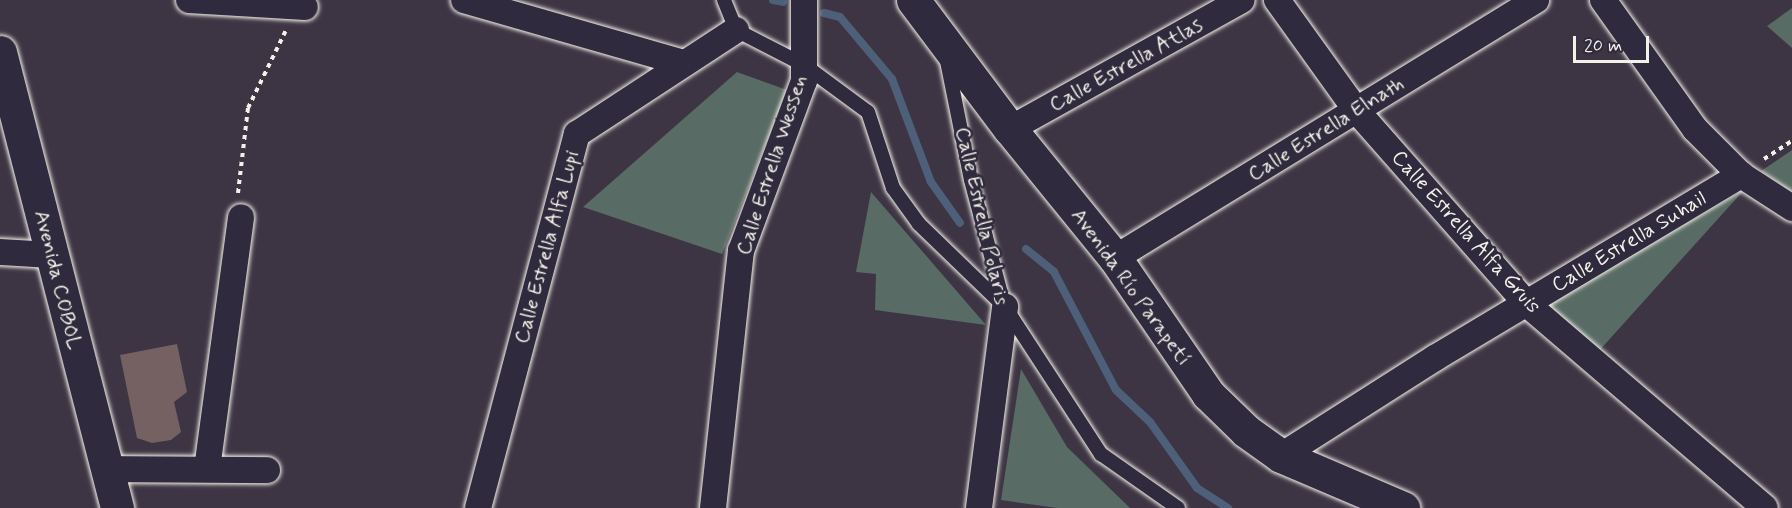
<!DOCTYPE html>
<meta charset="utf-8">
<style>
body{margin:0}
#map{position:relative;width:1792px;height:508px;overflow:hidden;background:#3d3544;font-family:Mynerve,sans-serif}
div>[style]{position:absolute}
.green>*{inset:0;background:#586b64}
.stream>*{height:8px;margin:-4px;padding:0 4px;transform-origin:4px;border-radius:4px;background:#4e6079}
.building>*{inset:0;background:#756161}
.path>*{height:4px;margin-top:-2px;transform-origin:0;background:repeating-linear-gradient(90deg,#f4f1e8 0 4.5px,transparent 0 9px)}
.roads{filter:drop-shadow(0 0 2px #f4f1e8) drop-shadow(0 0 2px #f4f1e8)}
.lane>*{height:14px;margin:-7px;padding:0 7px;transform-origin:7px;border-radius:7px;background:#2f2a3d}
.street>*{height:26px;margin:-13px;padding:0 13px;transform-origin:13px;border-radius:13px;background:#2f2a3d}
.secondary>*{height:33px;margin:-16.5px;padding:0 16.5px;transform-origin:16.5px;border-radius:16.5px;background:#2f2a3d}
span{translate:-50% -50%;white-space:nowrap;text-align:center;line-height:1.15;-webkit-text-stroke:5px #2f2a3d;paint-order:stroke}
.street-label{font-size:21px;color:#f4f1e8}
.scale{position:absolute;left:1573px;top:36px;width:76px;height:27px;box-sizing:border-box;border:3px solid #f4f1e8;border-top:0;padding-left:8px;font-size:18px;line-height:21px;white-space:nowrap;color:#f4f1e8;-webkit-text-stroke:4px #2f2a3d;paint-order:stroke}
</style>
<div id="map">
<div class="green">
<i style="clip-path:polygon(1792px 8px,1792px 48px,1767px 26px)"></i>
<i style="clip-path:polygon(737px 72px,787px 90px,722px 254px,583px 207px)"></i>
<i style="clip-path:polygon(1792px 150px,1792px 192px,1761px 171px)"></i>
<i style="clip-path:polygon(1744px 190px,1598px 352px,1548px 304px)"></i>
<i style="clip-path:polygon(871px 192px,986px 325px,875px 310px,876px 274px,856px 272px)"></i>
<i style="clip-path:polygon(1021px 369px,1067px 447px,1130px 508px,1057px 508px,1001px 500px)"></i>
</div>
<div class="stream">
<i style="left:773px;top:0;width:10px;rotate:11deg"></i>
<i style="left:824px;top:13px;width:16px;rotate:14deg"></i>
<i style="left:840px;top:17px;width:81px;rotate:50deg"></i>
<i style="left:892px;top:79px;width:110px;rotate:69.3deg"></i>
<i style="left:931px;top:182px;width:50px;rotate:54.7deg"></i>
<i style="left:1026px;top:249px;width:36px;rotate:39deg"></i>
<i style="left:1054px;top:272px;width:133px;rotate:62.3deg"></i>
<i style="left:1116px;top:390px;width:47px;rotate:43.3deg"></i>
<i style="left:1150px;top:422px;width:81px;rotate:54.5deg"></i>
<i style="left:1197px;top:488px;width:37px;rotate:33deg"></i>
</div>
<div class="building">
<i style="clip-path:polygon(177px 344px,187px 392px,174px 402px,181px 432px,171px 440px,152px 443px,137px 438px,120px 355px)"></i>
</div>
<div class="path">
<i style="left:1764px;top:159px;width:33px;rotate:-33deg"></i>
<i style="left:238px;top:193px;width:86px;rotate:-83.3deg"></i>
<i style="left:248px;top:108px;width:87px;rotate:-64deg"></i>
</div>
<div class="roads">
<div class="lane">
<i style="left:724px;top:0;width:32px;rotate:68deg"></i>
<i style="left:736px;top:30px;width:76px;rotate:27.2deg"></i>
<i style="left:804px;top:65px;width:79px;rotate:36.3deg"></i>
<i style="left:868px;top:112px;width:80px;rotate:71.8deg"></i>
<i style="left:893px;top:188px;width:44px;rotate:54.2deg"></i>
<i style="left:919px;top:224px;width:120px;rotate:44deg"></i>
<i style="left:1005px;top:307px;width:176px;rotate:56.9deg"></i>
<i style="left:1101px;top:454px;width:94px;rotate:35deg"></i>
<i style="left:947px;top:61px;width:121px;rotate:78.6deg"></i>
<i style="left:971px;top:180px;width:129px;rotate:75.2deg"></i>
</div>
<div class="street">
<i style="left:189px;top:0;width:116px;rotate:3.5deg"></i>
<i style="left:464px;top:0;width:229px;rotate:16deg"></i>
<i style="left:1277px;top:0;width:135px;rotate:54.3deg"></i>
<i style="left:1356px;top:110px;width:259px;rotate:48.6deg"></i>
<i style="left:1527px;top:304px;width:313px;rotate:40.6deg"></i>
<i style="left:1603px;top:0;width:158px;rotate:54.5deg"></i>
<i style="left:1695px;top:129px;width:65px;rotate:45deg"></i>
<i style="left:1741px;top:175px;width:61px;rotate:32.9deg"></i>
<i style="left:1010px;top:129px;width:265px;rotate:-29.1deg"></i>
<i style="left:0;top:252px;width:51px;rotate:3.4deg"></i>
<i style="left:1115px;top:258px;width:494px;rotate:-31.5deg"></i>
<i style="left:1281px;top:456px;width:183px;rotate:-32.5deg"></i>
<i style="left:1435px;top:358px;width:357px;rotate:-30.9deg"></i>
<i style="left:107px;top:469px;width:160px;rotate:0.4deg"></i>
<i style="left:207px;top:469px;width:254px;rotate:-82.3deg"></i>
<i style="left:478px;top:508px;width:387px;rotate:-75.2deg"></i>
<i style="left:577px;top:134px;width:190px;rotate:-33.2deg"></i>
<i style="left:713px;top:508px;width:259px;rotate:-83.8deg"></i>
<i style="left:741px;top:251px;width:181px;rotate:-69.7deg"></i>
<i style="left:804px;top:81px;width:81px;rotate:-90deg"></i>
<i style="left:979px;top:508px;width:203px;rotate:-82.6deg"></i>
</div>
<div class="secondary">
<i style="left:913px;top:0;width:161px;rotate:53.1deg"></i>
<i style="left:1010px;top:129px;width:166px;rotate:50.9deg"></i>
<i style="left:1115px;top:258px;width:165px;rotate:55.6deg"></i>
<i style="left:1208px;top:394px;width:53px;rotate:44.2deg"></i>
<i style="left:1246px;top:431px;width:43px;rotate:35.5deg"></i>
<i style="left:1281px;top:456px;width:133px;rotate:23.1deg"></i>
<i style="left:0;top:52px;width:471px;rotate:75.6deg"></i>
</div>
</div>
<div class="street-label">
<span style="left:1126px;top:65px;rotate:-29deg">Calle Estrella Atlas</span>
<span style="left:1326px;top:129px;rotate:-32deg">Calle Estrella Elnath</span>
<span style="left:772px;top:165px;rotate:-72deg">Calle Estrella Wessen</span>
<span style="left:982px;top:216px;rotate:77deg">Calle Estrella Polaris</span>
<span style="left:1466px;top:232px;rotate:48deg">Calle Estrella Alfa Gruis</span>
<span style="left:1629px;top:242px;rotate:-31deg">Calle Estrella Suhail</span>
<span style="left:547px;top:247px;rotate:-75deg">Calle Estrella Alfa Lupi</span>
<span style="left:58px;top:280px;rotate:76deg">Avenida COBOL</span>
<span style="left:1131px;top:287px;rotate:54deg">Avenida Río Parapetí</span>
</div>
<div class="scale">20 m</div>
</div>
